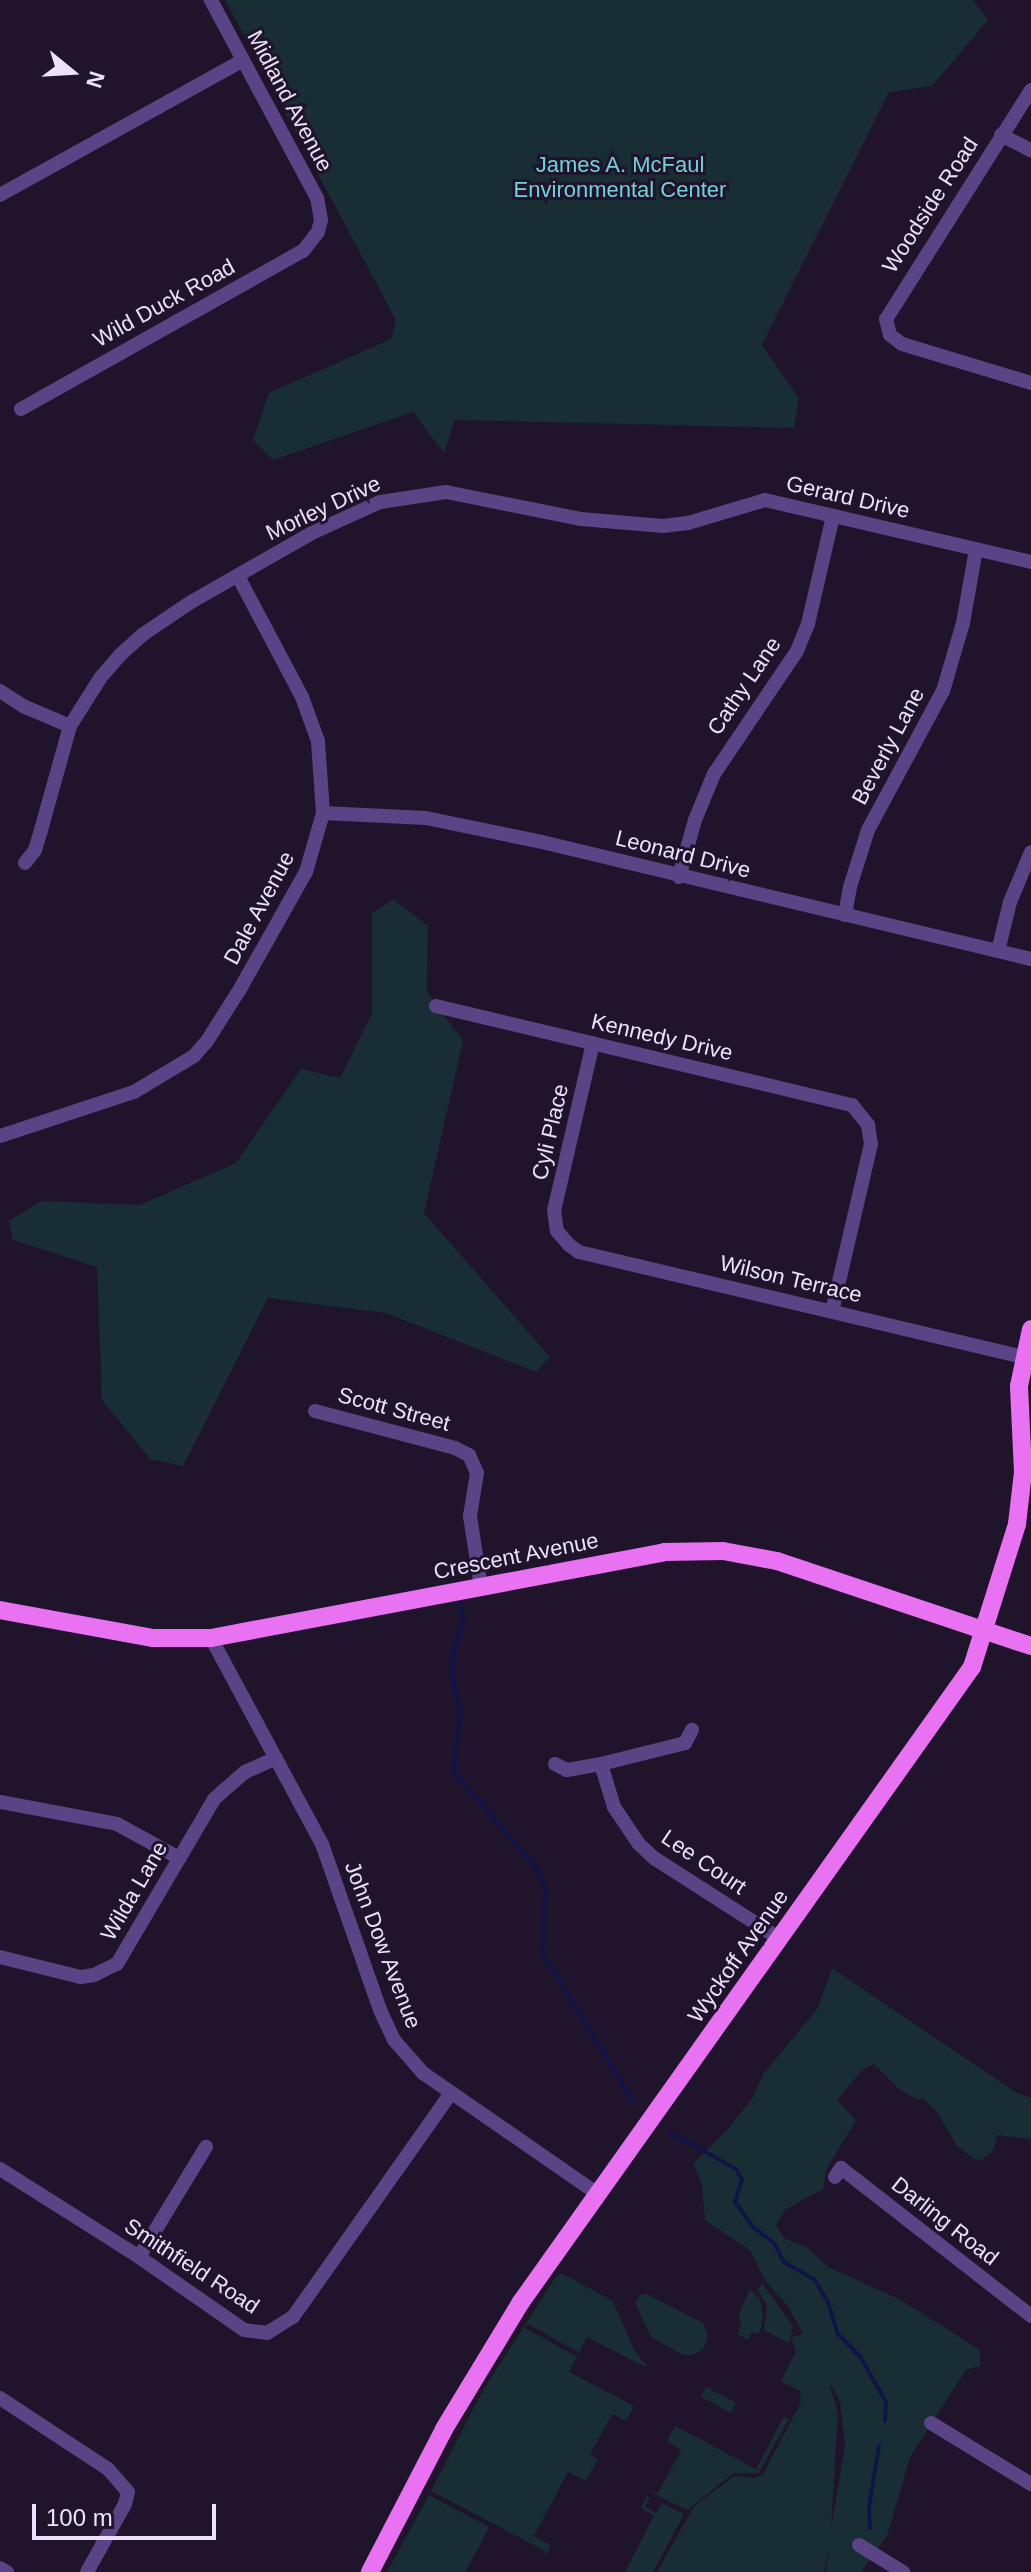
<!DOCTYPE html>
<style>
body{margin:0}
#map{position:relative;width:1031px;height:2572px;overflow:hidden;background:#1f142b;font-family:Helvetica,sans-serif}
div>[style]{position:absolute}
.green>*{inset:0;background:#182d34;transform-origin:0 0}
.stream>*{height:4px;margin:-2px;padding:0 2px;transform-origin:2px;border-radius:2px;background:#111447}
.minor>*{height:14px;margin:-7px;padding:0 7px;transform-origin:7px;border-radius:7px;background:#5a4485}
.major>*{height:18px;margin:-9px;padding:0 9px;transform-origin:9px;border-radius:9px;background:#e972f2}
span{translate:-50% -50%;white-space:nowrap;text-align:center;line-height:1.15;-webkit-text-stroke:6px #1f142b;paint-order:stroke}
.street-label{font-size:22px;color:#ece1fc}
.park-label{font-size:22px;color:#72d2d7}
.north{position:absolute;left:32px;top:32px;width:80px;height:80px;-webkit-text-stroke:6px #1f142b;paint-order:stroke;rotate:108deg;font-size:22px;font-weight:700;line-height:32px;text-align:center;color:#ece1fc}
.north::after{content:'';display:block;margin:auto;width:28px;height:36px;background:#ece1fc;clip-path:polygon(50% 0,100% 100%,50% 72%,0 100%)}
.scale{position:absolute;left:32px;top:2504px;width:184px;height:36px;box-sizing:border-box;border:4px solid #ece1fc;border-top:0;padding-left:10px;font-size:24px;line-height:28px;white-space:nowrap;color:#ece1fc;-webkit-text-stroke:6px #1f142b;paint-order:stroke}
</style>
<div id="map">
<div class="green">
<i style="clip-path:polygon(225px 0,973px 0,988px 20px,932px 86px,889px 92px,762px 345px,799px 398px,794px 428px,455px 420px,444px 453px,413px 412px,273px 460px,253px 440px,269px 393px,391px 339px,396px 320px)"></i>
<i style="clip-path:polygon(393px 899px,428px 926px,427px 992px,463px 1041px,424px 1213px,550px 1357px,536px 1372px,386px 1313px,268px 1298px,183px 1466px,150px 1459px,102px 1400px,97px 1267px,13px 1240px,9px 1221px,41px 1201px,140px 1205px,236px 1163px,301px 1069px,340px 1078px,372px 1013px,372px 914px)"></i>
<i style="clip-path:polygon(evenodd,832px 1968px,1015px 2092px,1031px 2098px,1031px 2139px,997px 2135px,993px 2151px,982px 2160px,974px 2159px,958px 2147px,936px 2111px,923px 2098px,918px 2100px,899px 2089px,874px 2064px,861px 2071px,837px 2100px,856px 2120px,826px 2170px,823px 2189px,785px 2210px,776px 2225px,784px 2238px,808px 2248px,828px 2267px,901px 2300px,980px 2350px,980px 2366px,966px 2370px,911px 2455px,887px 2536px,861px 2572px,826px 2572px,829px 2546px,824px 2572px,657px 2572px,694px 2506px,735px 2476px,755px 2478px,763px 2474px,801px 2402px,800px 2391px,781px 2381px,796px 2352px,791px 2337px,803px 2334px,788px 2306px,766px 2282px,750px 2250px,705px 2220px,702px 2184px,693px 2164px,728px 2129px,752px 2099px,764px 2073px,818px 2008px,832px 1968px,829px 2382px,840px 2401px,845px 2446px,831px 2529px,838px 2413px,829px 2382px)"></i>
<i style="clip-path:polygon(evenodd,561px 2273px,613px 2301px,634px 2350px,646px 2365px,645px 2367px,587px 2337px,569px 2372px,634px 2406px,626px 2421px,612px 2414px,590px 2455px,598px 2459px,586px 2481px,568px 2472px,534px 2536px,551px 2545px,546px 2555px,543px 2550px,431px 2491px,482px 2392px,555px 2278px,561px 2273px,528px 2324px,578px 2352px,576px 2356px,525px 2328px,528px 2324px)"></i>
<i style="clip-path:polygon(762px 2283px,793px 2326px,789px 2343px,764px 2330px,767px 2306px,758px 2290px)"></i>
<i style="clip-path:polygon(750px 2289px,760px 2299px,763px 2316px,761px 2329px,758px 2334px,752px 2332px,748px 2340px,737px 2334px,741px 2327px,739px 2313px)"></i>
<i style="clip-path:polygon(645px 2293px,703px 2323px,708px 2337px,703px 2349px,694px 2355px,683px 2355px,651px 2337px,635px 2303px,639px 2296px)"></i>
<i style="left:706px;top:2387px;width:34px;height:11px;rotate:28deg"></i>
<i style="clip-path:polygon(784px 2416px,789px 2419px,758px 2474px,734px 2473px,687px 2510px,649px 2491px,658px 2493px,681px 2450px,667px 2441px,675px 2426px,756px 2469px)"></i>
<i style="clip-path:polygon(429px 2495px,489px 2527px,471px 2562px,465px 2572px,387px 2572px)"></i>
<i style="clip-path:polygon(647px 2496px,650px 2497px,645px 2507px,656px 2513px,662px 2503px,684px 2514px,653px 2572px,625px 2572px,654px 2516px,641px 2508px)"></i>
</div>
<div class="stream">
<i style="left:459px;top:1603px;width:16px;rotate:72deg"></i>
<i style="left:464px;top:1618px;width:38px;rotate:107deg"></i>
<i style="left:453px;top:1654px;width:22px;rotate:93deg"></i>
<i style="left:452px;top:1676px;width:36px;rotate:77deg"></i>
<i style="left:460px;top:1711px;width:61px;rotate:95.6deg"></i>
<i style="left:454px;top:1772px;width:128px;rotate:49.4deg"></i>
<i style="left:537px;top:1869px;width:20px;rotate:66deg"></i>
<i style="left:545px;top:1887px;width:67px;rotate:91.7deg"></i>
<i style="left:543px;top:1954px;width:172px;rotate:58.5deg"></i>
<i style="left:670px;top:2132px;width:76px;rotate:29.3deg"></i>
<i style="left:736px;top:2169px;width:13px;rotate:61deg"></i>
<i style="left:742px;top:2180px;width:23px;rotate:108deg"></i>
<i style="left:735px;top:2202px;width:31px;rotate:54deg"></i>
<i style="left:753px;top:2227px;width:26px;rotate:37deg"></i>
<i style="left:774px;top:2243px;width:21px;rotate:62deg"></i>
<i style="left:784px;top:2262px;width:34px;rotate:30deg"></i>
<i style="left:814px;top:2279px;width:27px;rotate:59deg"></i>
<i style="left:828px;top:2302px;width:34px;rotate:73deg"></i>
<i style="left:838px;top:2334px;width:33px;rotate:46deg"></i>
<i style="left:861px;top:2358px;width:51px;rotate:60.4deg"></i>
<i style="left:886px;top:2402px;width:19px;rotate:93deg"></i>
<i style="left:870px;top:2528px;width:21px;rotate:-93deg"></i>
<i style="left:869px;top:2507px;width:62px;rotate:-80.7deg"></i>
</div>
<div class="minor">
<i style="left:1031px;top:90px;width:271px;rotate:122.3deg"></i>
<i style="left:886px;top:319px;width:16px;rotate:76deg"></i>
<i style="left:890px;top:335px;width:15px;rotate:37deg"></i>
<i style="left:902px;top:344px;width:135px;rotate:16.8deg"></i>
<i style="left:1001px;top:135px;width:34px;rotate:27deg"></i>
<i style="left:0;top:195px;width:277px;rotate:-29deg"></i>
<i style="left:21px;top:409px;width:323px;rotate:-29.3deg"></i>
<i style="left:303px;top:251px;width:24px;rotate:-52deg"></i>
<i style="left:318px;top:232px;width:12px;rotate:-76deg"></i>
<i style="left:321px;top:220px;width:22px;rotate:-100deg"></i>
<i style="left:317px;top:198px;width:225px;rotate:-118.2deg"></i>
<i style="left:0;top:691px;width:27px;rotate:33deg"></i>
<i style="left:23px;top:706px;width:51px;rotate:23.1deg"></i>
<i style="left:323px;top:813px;width:103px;rotate:2.8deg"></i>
<i style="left:426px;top:818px;width:118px;rotate:11.7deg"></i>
<i style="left:542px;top:842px;width:503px;rotate:13.46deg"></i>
<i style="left:25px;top:863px;width:16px;rotate:-52deg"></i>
<i style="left:35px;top:850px;width:21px;rotate:-73deg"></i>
<i style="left:41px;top:830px;width:108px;rotate:-74.4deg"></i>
<i style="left:70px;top:726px;width:58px;rotate:-57.7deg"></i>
<i style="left:101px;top:677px;width:29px;rotate:-49deg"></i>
<i style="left:120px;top:655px;width:30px;rotate:-42deg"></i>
<i style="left:142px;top:635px;width:59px;rotate:-34deg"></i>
<i style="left:191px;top:602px;width:139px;rotate:-29.7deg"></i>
<i style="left:312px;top:533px;width:75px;rotate:-24.5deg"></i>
<i style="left:380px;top:502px;width:67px;rotate:-8.6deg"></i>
<i style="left:446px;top:492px;width:138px;rotate:11.3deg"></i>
<i style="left:581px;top:519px;width:82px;rotate:4.9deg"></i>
<i style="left:663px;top:526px;width:25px;rotate:-7deg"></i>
<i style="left:688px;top:523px;width:80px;rotate:-16.6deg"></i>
<i style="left:765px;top:500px;width:273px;rotate:13.1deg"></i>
<i style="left:679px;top:877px;width:59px;rotate:-74.3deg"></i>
<i style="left:695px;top:820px;width:50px;rotate:-67.6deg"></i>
<i style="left:714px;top:774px;width:148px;rotate:-56deg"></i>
<i style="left:797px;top:651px;width:29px;rotate:-68deg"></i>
<i style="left:808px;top:624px;width:111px;rotate:-77deg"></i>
<i style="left:845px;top:915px;width:28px;rotate:-80deg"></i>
<i style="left:850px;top:887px;width:60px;rotate:-72.5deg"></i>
<i style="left:868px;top:830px;width:158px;rotate:-61.7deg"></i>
<i style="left:943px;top:691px;width:71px;rotate:-73.6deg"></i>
<i style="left:963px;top:623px;width:75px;rotate:-80deg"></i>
<i style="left:998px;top:951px;width:50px;rotate:-76.2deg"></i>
<i style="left:1010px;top:902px;width:54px;rotate:-67.2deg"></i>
<i style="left:436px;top:1006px;width:428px;rotate:13.4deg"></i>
<i style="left:852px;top:1105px;width:26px;rotate:51deg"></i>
<i style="left:868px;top:1125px;width:19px;rotate:81deg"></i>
<i style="left:871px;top:1144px;width:172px;rotate:103.1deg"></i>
<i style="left:593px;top:1043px;width:171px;rotate:103.1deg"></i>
<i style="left:554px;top:1210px;width:21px;rotate:82deg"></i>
<i style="left:557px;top:1231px;width:18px;rotate:49deg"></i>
<i style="left:569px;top:1245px;width:12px;rotate:35deg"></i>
<i style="left:579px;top:1252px;width:456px;rotate:13.3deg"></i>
<i style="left:0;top:1136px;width:141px;rotate:-18.2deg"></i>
<i style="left:134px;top:1092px;width:70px;rotate:-31deg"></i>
<i style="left:194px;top:1056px;width:20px;rotate:-49deg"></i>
<i style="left:207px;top:1041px;width:62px;rotate:-57.6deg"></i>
<i style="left:240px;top:989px;width:134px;rotate:-60.6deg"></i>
<i style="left:306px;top:872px;width:61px;rotate:-73.9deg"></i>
<i style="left:323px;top:813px;width:72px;rotate:-94deg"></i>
<i style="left:318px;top:741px;width:47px;rotate:-110deg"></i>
<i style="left:302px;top:697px;width:137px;rotate:-117.9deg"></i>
<i style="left:315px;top:1411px;width:145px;rotate:14.8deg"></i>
<i style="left:455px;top:1448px;width:16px;rotate:27deg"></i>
<i style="left:469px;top:1455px;width:20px;rotate:66deg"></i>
<i style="left:477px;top:1473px;width:44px;rotate:99.2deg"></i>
<i style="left:470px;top:1516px;width:72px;rotate:81.2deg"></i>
<i style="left:211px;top:1638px;width:234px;rotate:61.7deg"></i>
<i style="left:322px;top:1844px;width:176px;rotate:70.7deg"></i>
<i style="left:380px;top:2010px;width:33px;rotate:65deg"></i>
<i style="left:394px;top:2040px;width:44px;rotate:48.7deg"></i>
<i style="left:423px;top:2073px;width:213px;rotate:34.7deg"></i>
<i style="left:555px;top:1764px;width:13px;rotate:27deg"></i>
<i style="left:567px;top:1770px;width:35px;rotate:-10deg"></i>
<i style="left:601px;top:1764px;width:87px;rotate:-14deg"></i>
<i style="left:685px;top:1743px;width:15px;rotate:-62deg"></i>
<i style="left:601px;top:1764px;width:45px;rotate:73.2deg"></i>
<i style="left:614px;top:1807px;width:45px;rotate:56deg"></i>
<i style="left:639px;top:1844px;width:21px;rotate:43deg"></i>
<i style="left:654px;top:1858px;width:150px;rotate:32.7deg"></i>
<i style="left:0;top:1802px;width:119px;rotate:10.6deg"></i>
<i style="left:117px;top:1824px;width:71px;rotate:28.7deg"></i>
<i style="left:0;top:1957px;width:83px;rotate:13.9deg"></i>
<i style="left:81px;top:1977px;width:13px;rotate:-9deg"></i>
<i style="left:94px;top:1975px;width:25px;rotate:-26deg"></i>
<i style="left:117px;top:1964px;width:191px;rotate:-59.5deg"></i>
<i style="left:214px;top:1799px;width:41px;rotate:-41.1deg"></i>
<i style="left:245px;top:1772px;width:34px;rotate:-24deg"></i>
<i style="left:0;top:2169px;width:165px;rotate:32.3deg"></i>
<i style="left:139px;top:2257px;width:128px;rotate:34.8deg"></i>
<i style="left:244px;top:2330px;width:23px;rotate:7deg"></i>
<i style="left:267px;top:2333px;width:31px;rotate:-32deg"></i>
<i style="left:293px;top:2317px;width:274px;rotate:-54.8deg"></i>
<i style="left:835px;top:2177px;width:11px;rotate:-56deg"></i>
<i style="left:841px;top:2168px;width:241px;rotate:37.9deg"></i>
<i style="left:139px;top:2257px;width:129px;rotate:-58.7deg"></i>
<i style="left:0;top:2398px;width:129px;rotate:33.3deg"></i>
<i style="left:108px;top:2469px;width:30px;rotate:49deg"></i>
<i style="left:128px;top:2492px;width:12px;rotate:104deg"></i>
<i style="left:125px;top:2504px;width:78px;rotate:119.2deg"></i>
<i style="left:931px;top:2423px;width:117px;rotate:31.4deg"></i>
<i style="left:859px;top:2545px;width:52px;rotate:31.5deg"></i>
<i style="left:0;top:2568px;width:8px;rotate:30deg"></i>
</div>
<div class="major">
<i style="left:0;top:1610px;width:156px;rotate:10.4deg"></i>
<i style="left:153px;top:1638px;width:58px"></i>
<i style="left:211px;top:1638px;width:461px;rotate:-10.7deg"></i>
<i style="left:664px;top:1552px;width:59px;rotate:-1deg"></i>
<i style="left:723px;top:1551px;width:55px;rotate:10.5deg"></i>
<i style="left:777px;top:1561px;width:268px;rotate:18.5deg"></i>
<i style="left:370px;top:2572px;width:161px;rotate:-62.6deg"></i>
<i style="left:444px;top:2429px;width:149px;rotate:-58.8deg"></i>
<i style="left:521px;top:2302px;width:779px;rotate:-54.62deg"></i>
<i style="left:972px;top:1667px;width:150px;rotate:-72.5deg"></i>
<i style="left:1017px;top:1524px;width:52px;rotate:-83.4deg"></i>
<i style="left:1023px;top:1472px;width:86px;rotate:-92.7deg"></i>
<i style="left:1019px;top:1386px;width:58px;rotate:-78.1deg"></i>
</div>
<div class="street-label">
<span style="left:290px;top:101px;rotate:62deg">Midland Avenue</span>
<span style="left:930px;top:205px;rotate:-57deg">Woodside Road</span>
<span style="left:164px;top:303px;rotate:-29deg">Wild Duck Road</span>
<span style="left:848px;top:497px;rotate:13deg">Gerard Drive</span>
<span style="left:323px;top:508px;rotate:-25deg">Morley Drive</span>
<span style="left:744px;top:686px;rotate:-56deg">Cathy Lane</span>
<span style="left:888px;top:746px;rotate:-62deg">Beverly Lane</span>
<span style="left:683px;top:854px;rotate:14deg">Leonard Drive</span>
<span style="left:259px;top:908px;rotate:-62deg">Dale Avenue</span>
<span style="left:662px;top:1037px;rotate:13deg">Kennedy Drive</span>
<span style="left:550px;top:1132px;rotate:-77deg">Cyli Place</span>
<span style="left:791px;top:1279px;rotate:13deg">Wilson Terrace</span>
<span style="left:394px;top:1409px;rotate:15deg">Scott Street</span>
<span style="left:516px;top:1556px;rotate:-11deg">Crescent Avenue</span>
<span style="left:704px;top:1862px;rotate:34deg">Lee Court</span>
<span style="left:134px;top:1891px;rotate:-60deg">Wilda Lane</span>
<span style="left:383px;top:1945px;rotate:69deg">John Dow Avenue</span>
<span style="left:738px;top:1956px;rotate:-55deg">Wyckoff Avenue</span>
<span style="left:945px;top:2221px;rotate:38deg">Darling Road</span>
<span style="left:192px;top:2266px;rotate:33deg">Smithfield Road</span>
</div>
<div class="park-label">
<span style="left:620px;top:177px">James A. McFaul<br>Environmental Center</span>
</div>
<div class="north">N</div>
<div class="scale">100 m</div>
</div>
